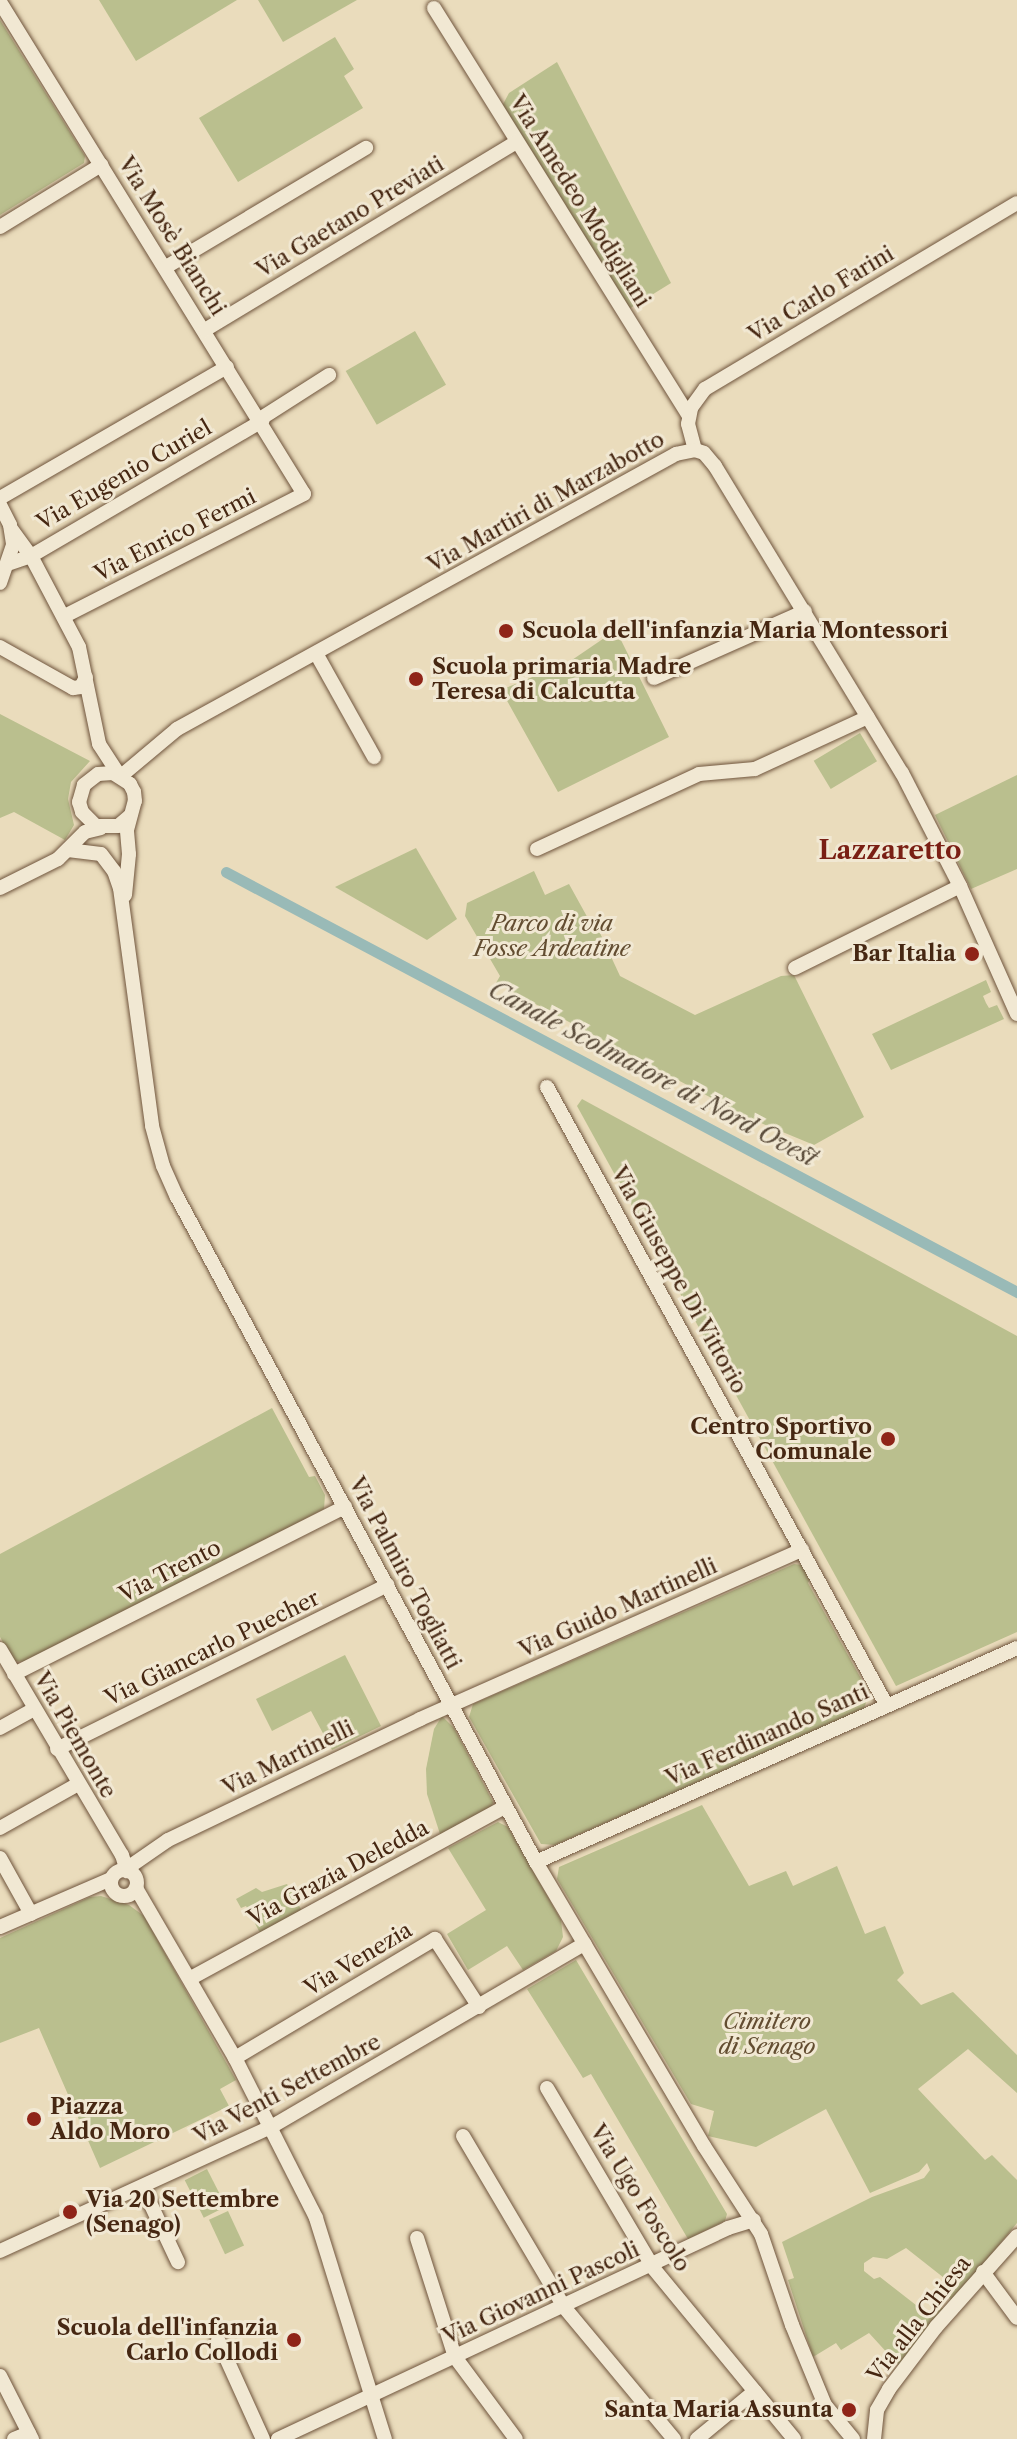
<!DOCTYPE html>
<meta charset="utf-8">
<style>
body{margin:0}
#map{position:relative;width:1017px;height:2439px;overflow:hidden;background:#eadcbc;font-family:"Libre Caslon Text",serif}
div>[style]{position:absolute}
.green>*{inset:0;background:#babf8e;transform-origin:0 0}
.canal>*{height:11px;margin:-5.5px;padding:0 5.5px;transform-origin:5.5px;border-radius:5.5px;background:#99bab7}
.roads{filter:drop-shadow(0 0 2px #6f543c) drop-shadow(0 0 2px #6f543c)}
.minor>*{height:14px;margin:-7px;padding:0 7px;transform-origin:7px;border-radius:7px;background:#f1e8d3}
.minor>.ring{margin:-7px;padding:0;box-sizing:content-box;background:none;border:14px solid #f1e8d3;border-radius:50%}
.dots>*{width:22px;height:22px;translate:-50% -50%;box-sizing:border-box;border:4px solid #f1e8d3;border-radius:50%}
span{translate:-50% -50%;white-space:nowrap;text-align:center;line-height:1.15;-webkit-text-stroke:6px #f1e8d3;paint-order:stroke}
.street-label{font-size:22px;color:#462712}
.poi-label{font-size:22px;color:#462712;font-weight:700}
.left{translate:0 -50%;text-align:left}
.right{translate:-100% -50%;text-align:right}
.park-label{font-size:22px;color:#634d31;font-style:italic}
.water-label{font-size:24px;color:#5b4c3b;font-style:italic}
.quarter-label{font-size:26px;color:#7a1f14;font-weight:700}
</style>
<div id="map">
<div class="green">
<i style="clip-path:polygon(99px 0,237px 0,136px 61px)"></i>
<i style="clip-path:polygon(258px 0,357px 0,283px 42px)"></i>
<i style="clip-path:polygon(0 20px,85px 156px,84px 163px,0 215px)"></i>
<i style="clip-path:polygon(335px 37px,354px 69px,344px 76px,363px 108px,238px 182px,199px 118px)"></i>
<i style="clip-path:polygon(557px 62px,671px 283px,629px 309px,501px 108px,509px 93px)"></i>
<i style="left:415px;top:331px;width:62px;height:80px;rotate:60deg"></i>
<i style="clip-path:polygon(616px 630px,669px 737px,558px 792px,501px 690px,569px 662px)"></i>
<i style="clip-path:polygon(0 714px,90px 761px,71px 782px,68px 799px,74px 825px,65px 840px,14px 812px,0 818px)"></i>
<i style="left:860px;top:733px;width:33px;height:54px;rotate:59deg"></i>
<i style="clip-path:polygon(1017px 775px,1017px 869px,971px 889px,935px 815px)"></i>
<i style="clip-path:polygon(416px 848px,457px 919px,427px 940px,335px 887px)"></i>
<i style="clip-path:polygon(534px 871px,545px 895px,569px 884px,590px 922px,594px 920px,620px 976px,695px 1015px,781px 976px,794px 975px,864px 1117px,814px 1145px,749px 1118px,496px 983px,500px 976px,465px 916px,467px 903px)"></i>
<i style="clip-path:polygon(986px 980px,991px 992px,983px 996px,986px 1003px,989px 1008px,997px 1005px,1004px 1019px,891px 1070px,872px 1034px)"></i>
<i style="clip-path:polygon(582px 1099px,1017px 1336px,1017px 1632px,896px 1686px,577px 1106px)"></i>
<i style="clip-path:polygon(272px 1408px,309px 1477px,315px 1476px,325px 1495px,324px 1509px,27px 1662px,13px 1661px,0 1637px,0 1554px)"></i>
<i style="clip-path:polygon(794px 1564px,802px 1565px,812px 1576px,808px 1583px,869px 1693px,864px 1709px,555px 1845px,541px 1844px,469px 1717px,473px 1704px)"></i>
<i style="clip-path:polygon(345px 1655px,381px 1726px,332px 1750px,311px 1711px,272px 1731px,256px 1699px)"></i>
<i style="clip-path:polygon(442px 1716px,454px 1728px,493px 1802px,492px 1807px,441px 1837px,427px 1794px,426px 1769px,434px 1729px)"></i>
<i style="clip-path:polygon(702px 1805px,749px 1886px,786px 1871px,793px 1886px,837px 1866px,865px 1934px,885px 1926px,904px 1973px,897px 1980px,921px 2005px,953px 1992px,1017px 2055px,1017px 2093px,968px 2049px,918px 2089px,985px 2160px,992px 2155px,1017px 2180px,1017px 2223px,953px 2301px,946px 2296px,953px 2285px,906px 2248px,887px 2259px,873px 2257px,864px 2263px,864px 2271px,874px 2279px,880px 2277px,921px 2309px,933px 2315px,939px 2306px,946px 2310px,901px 2368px,869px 2333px,841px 2350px,836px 2343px,813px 2357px,788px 2280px,794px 2278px,782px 2242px,872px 2197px,924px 2178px,930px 2170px,927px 2163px,919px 2172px,870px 2193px,826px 2109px,756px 2147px,708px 2136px,714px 2111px,691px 2104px,557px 1879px,559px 1867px)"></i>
<i style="clip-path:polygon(498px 1822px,508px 1827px,561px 1920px,563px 1937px,556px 1951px,523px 1970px,507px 1946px,468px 1970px,447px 1934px,486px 1910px,448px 1848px)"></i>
<i style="clip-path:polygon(287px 1884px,302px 1911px,260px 1933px,246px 1906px,241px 1908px,236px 1899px,256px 1888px,262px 1892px)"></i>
<i style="clip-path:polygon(101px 1896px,129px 1905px,144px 1916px,236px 2080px,220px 2089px,229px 2106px,100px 2168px,39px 2028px,0 2043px,0 1938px,90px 1897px)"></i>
<i style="clip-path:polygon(576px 1960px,727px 2214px,725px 2221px,688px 2239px,591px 2074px,583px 2078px,527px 1989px)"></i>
<i style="left:207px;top:2169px;width:42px;height:25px;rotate:63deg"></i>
<i style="left:228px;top:2211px;width:38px;height:21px;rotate:65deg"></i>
</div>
<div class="canal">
<i style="left:226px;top:872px;width:896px;rotate:27.97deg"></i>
</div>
<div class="roads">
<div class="minor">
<i style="left:0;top:2px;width:578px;rotate:58.29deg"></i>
<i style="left:304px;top:494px;width:268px;rotate:153deg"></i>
<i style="left:434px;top:8px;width:481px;rotate:58deg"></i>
<i style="left:0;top:227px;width:119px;rotate:-31.5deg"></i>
<i style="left:166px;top:267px;width:233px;rotate:-30.8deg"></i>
<i style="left:205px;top:330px;width:364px;rotate:-31.1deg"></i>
<i style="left:260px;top:419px;width:82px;rotate:-32.5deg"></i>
<i style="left:695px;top:450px;width:27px;rotate:-105deg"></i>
<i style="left:688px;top:424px;width:16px;rotate:-79deg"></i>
<i style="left:691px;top:408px;width:24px;rotate:-54deg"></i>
<i style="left:705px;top:389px;width:363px;rotate:-30.8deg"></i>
<i style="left:0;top:498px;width:262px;rotate:-30deg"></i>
<i style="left:0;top:505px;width:22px;rotate:63deg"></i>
<i style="left:10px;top:525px;width:20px;rotate:81deg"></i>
<i style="left:13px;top:545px;width:40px;rotate:108.9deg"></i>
<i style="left:12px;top:530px;width:32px;rotate:54deg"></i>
<i style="left:31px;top:556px;width:103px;rotate:62.2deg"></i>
<i style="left:79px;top:647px;width:99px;rotate:78.3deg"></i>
<i style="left:99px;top:744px;width:37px;rotate:57deg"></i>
<i style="left:8px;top:564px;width:24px;rotate:-19deg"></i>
<i style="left:31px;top:556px;width:268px;rotate:-30.3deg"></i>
<i style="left:0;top:647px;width:84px;rotate:29.3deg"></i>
<i style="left:73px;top:688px;width:8px;rotate:-7deg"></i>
<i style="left:81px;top:687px;width:11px;rotate:-63deg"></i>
<i style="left:317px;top:655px;width:117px;rotate:60.8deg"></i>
<i style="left:654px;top:678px;width:165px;rotate:-23.9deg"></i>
<i style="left:121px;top:776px;width:73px;rotate:-40deg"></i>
<i style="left:177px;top:729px;width:570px;rotate:-28.86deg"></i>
<i style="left:676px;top:454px;width:19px;rotate:-12deg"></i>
<i style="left:695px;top:450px;width:9px;rotate:18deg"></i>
<i style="left:704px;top:453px;width:17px;rotate:50deg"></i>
<i style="left:715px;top:466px;width:359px;rotate:58.7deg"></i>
<i style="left:902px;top:773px;width:127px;rotate:62.8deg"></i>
<i style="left:960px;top:886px;width:140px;rotate:66deg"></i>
<i style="left:537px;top:849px;width:179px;rotate:-24.8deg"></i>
<i style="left:699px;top:774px;width:56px;rotate:-5.1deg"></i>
<i style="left:755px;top:769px;width:124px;rotate:-24.7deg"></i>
<i style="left:68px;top:850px;width:33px;rotate:7deg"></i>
<i style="left:101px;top:854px;width:21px;rotate:53deg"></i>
<i style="left:114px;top:871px;width:18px;rotate:71deg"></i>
<i style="left:120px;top:888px;width:240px;rotate:82.3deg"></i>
<i style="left:152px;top:1126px;width:41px;rotate:74.6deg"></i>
<i style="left:163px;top:1166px;width:34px;rotate:66deg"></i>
<i style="left:177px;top:1197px;width:756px;rotate:61.64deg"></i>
<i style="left:536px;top:1862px;width:330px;rotate:59.4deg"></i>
<i style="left:704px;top:2146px;width:105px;rotate:57.1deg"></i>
<i style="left:761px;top:2234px;width:96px;rotate:71.2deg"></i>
<i style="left:792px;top:2325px;width:87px;rotate:67.6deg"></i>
<i style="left:825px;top:2405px;width:44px;rotate:50.5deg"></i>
<i style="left:0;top:888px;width:65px;rotate:-26.6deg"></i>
<i style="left:58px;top:859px;width:38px;rotate:-45deg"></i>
<i style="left:85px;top:832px;width:16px;rotate:-14deg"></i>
<i style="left:125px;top:895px;width:41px;rotate:-84.4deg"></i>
<i style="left:129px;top:854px;width:24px;rotate:-95deg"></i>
<i style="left:127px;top:830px;width:30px;rotate:-75deg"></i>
<i style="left:135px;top:801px;width:9px;rotate:-96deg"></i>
<i style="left:134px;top:792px;width:9px;rotate:-117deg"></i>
<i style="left:130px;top:784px;width:20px;rotate:-147deg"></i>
<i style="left:113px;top:773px;width:15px;rotate:176deg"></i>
<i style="left:98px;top:774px;width:18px;rotate:142deg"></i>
<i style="left:84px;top:785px;width:18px;rotate:106deg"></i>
<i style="left:79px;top:802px;width:10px;rotate:73deg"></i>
<i style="left:82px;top:812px;width:20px;rotate:45deg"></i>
<i style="left:96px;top:826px;width:22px"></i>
<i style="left:118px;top:826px;width:16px;rotate:-40deg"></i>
<i style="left:795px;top:968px;width:184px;rotate:-26.4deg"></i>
<i style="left:547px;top:1087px;width:706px;rotate:61.22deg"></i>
<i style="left:0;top:1649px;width:239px;rotate:59.4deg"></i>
<i style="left:122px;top:1855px;width:17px;rotate:73deg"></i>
<i style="left:14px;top:1674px;width:371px;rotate:-26.8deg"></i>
<i style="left:0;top:1728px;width:39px;rotate:-29deg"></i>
<i style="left:57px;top:1749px;width:369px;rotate:-26.4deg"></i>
<i style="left:0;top:1828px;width:90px;rotate:-29.4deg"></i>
<i style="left:0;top:1858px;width:64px;rotate:61deg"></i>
<i style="left:536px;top:1862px;width:526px;rotate:-23.98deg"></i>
<i style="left:129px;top:1867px;width:47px;rotate:-34.7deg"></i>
<i style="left:168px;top:1840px;width:280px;rotate:-25.6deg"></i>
<i style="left:420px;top:1719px;width:418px;rotate:-23.9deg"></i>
<i class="ring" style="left:111px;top:1870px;width:12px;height:12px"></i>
<i style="left:136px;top:1888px;width:197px;rotate:59.8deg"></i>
<i style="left:235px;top:2058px;width:179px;rotate:63.1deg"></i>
<i style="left:316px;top:2218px;width:232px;rotate:72.7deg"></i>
<i style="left:0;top:1927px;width:121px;rotate:-23.4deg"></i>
<i style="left:191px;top:1978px;width:358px;rotate:-28.6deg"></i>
<i style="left:235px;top:2058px;width:233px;rotate:-30.8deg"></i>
<i style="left:435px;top:1939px;width:81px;rotate:57.1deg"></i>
<i style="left:547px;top:2088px;width:210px;rotate:59.4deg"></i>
<i style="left:654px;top:2269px;width:220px;rotate:50.5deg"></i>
<i style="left:463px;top:2136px;width:199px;rotate:59.4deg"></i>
<i style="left:564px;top:2307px;width:172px;rotate:50.2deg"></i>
<i style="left:143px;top:2188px;width:82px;rotate:64.7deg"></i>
<i style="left:417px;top:2238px;width:125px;rotate:72.3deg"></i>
<i style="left:455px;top:2357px;width:102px;rotate:53.4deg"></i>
<i style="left:0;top:2251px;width:298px;rotate:-24.6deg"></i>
<i style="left:271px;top:2127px;width:363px;rotate:-30.3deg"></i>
<i style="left:983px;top:2272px;width:57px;rotate:53.5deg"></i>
<i style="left:218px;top:2340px;width:109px;rotate:65.6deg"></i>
<i style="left:0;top:2376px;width:71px;rotate:63.1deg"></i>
<i style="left:14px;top:2439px;width:16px;rotate:-22deg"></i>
<i style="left:278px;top:2439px;width:497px;rotate:-25.1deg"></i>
<i style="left:728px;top:2228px;width:27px;rotate:-17deg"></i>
<i style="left:697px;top:2439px;width:75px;rotate:-39.6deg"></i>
<i style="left:874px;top:2439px;width:29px;rotate:-84deg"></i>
<i style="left:877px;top:2410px;width:24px;rotate:-60deg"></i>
<i style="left:889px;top:2389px;width:78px;rotate:-52.8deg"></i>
<i style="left:936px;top:2327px;width:122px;rotate:-48.3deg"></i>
</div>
</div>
<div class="dots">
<i style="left:506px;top:631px;background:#8f2418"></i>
<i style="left:416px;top:679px;background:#8f2418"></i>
<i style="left:972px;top:954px;background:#8f2418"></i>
<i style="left:888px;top:1439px;background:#8f2418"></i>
<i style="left:34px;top:2119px;background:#8f2418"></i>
<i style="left:70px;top:2212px;background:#8f2418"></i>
<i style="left:294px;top:2340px;background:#8f2418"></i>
<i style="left:849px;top:2410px;background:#8f2418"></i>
</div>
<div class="street-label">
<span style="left:580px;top:201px;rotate:58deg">Via Amedeo Modigliani</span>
<span style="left:350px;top:217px;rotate:-31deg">Via Gaetano Previati</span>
<span style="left:172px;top:236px;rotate:58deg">Via Mosè Bianchi</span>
<span style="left:821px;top:294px;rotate:-31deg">Via Carlo Farini</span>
<span style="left:124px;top:475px;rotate:-30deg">Via Eugenio Curiel</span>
<span style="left:546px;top:502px;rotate:-29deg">Via Martiri di Marzabotto</span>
<span style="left:175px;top:535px;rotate:-27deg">Via Enrico Fermi</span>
<span style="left:679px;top:1280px;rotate:61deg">Via Giuseppe Di Vittorio</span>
<span style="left:170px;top:1571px;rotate:-27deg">Via Trento</span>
<span style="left:405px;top:1573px;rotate:62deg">Via Palmiro Togliatti</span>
<span style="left:618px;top:1608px;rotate:-24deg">Via Guido Martinelli</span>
<span style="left:212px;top:1648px;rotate:-26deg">Via Giancarlo Puecher</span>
<span style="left:75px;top:1735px;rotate:60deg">Via Piemonte</span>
<span style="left:767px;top:1735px;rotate:-24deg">Via Ferdinando Santi</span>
<span style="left:288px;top:1758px;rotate:-26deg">Via Martinelli</span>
<span style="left:338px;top:1873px;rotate:-28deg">Via Grazia Deledda</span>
<span style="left:358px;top:1959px;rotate:-31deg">Via Venezia</span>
<span style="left:287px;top:2089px;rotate:-28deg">Via Venti Settembre</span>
<span style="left:640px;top:2198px;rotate:58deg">Via Ugo Foscolo</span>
<span style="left:541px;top:2293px;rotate:-25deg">Via Giovanni Pascoli</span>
<span style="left:919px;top:2319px;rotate:-52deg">Via alla Chiesa</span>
</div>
<div class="poi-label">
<span class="left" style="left:522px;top:631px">Scuola dell'infanzia Maria Montessori</span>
<span class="left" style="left:432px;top:679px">Scuola primaria Madre<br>Teresa di Calcutta</span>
<span class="right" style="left:956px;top:954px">Bar Italia</span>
<span class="right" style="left:872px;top:1439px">Centro Sportivo<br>Comunale</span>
<span class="left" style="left:50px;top:2119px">Piazza<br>Aldo Moro</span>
<span class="left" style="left:86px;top:2212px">Via 20 Settembre<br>(Senago)</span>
<span class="right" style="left:278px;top:2340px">Scuola dell'infanzia<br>Carlo Collodi</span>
<span class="right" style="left:833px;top:2410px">Santa Maria Assunta</span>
</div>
<div class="park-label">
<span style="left:552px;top:936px">Parco di via<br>Fosse Ardeatine</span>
<span style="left:767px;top:2034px">Cimitero<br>di Senago</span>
</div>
<div class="water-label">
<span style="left:653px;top:1074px;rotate:28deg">Canale Scolmatore di Nord Ovest</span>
</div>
<div class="quarter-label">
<span style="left:890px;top:851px">Lazzaretto</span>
</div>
</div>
